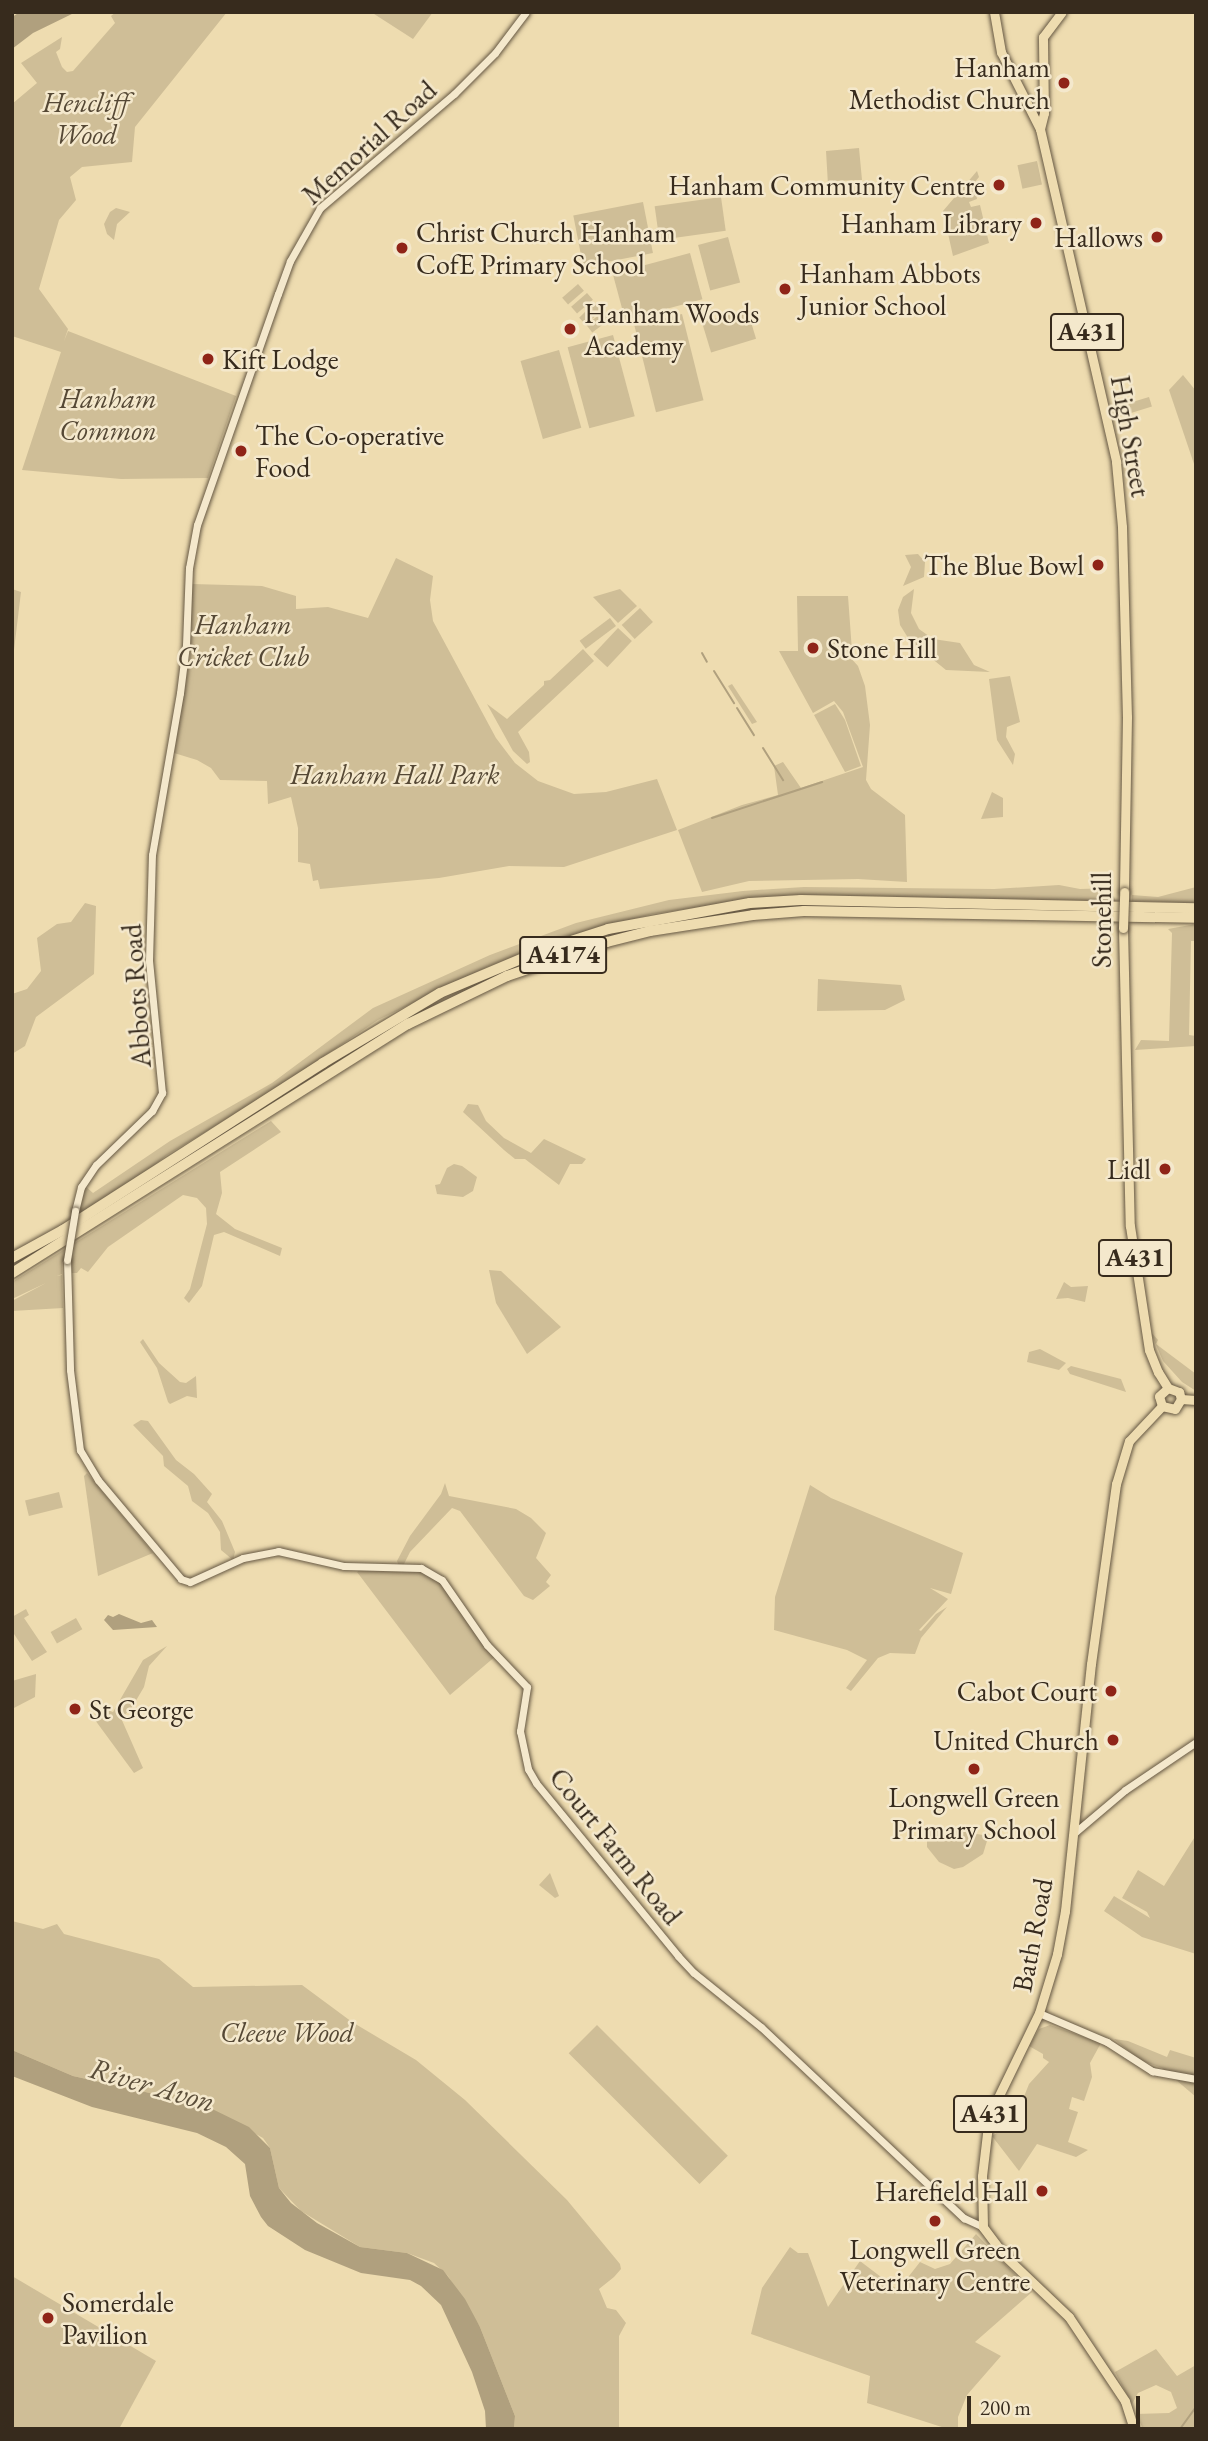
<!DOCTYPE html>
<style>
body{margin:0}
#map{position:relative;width:1208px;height:2441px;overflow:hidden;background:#eedcb0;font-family:"EB Garamond",serif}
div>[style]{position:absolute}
.green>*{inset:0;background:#cfbe97;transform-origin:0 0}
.water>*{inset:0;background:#b0a07e}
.stream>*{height:2px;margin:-1px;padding:0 1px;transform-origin:1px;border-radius:1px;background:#b0a07e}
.roads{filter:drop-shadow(0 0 2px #655742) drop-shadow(0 0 2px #655742)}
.minor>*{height:7px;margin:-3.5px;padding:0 3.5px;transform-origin:3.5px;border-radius:3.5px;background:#f4e8cc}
.major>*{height:9px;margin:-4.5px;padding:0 4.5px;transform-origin:4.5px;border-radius:4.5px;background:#eedcb0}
.highway>*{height:10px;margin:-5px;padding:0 5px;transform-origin:5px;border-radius:5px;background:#eedcb0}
.bridges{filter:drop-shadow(0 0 2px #655742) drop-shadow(0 0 2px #655742)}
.minor-bridge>*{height:7px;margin:-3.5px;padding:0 3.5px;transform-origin:3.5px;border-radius:3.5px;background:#f4e8cc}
.major-bridge>*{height:9px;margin:-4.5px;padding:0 4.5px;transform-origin:4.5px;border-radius:4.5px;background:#eedcb0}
.dots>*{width:19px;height:19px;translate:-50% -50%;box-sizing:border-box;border:4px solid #f4e8cc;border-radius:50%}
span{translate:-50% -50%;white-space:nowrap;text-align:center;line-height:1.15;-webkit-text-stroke:5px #f4e8cc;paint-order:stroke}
.shield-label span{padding:2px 5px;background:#f4e8cc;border:2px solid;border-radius:5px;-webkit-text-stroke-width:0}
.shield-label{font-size:26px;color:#372b1d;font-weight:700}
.poi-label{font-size:28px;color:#372b1d}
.right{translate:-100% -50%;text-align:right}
.left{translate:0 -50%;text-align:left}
.park-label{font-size:28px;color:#554835;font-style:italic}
.street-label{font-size:28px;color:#372b1d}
.water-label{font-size:30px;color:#5b4e3a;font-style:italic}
.frame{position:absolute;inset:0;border:14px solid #372b1d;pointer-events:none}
.scale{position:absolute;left:967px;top:2396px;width:173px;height:32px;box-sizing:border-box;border:4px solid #372b1d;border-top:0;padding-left:9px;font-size:21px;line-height:24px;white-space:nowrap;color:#372b1d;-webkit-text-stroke:5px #f4e8cc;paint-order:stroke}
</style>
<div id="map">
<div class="green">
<i style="clip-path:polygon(116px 12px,227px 12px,135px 127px,132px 162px,82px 167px,70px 177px,76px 200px,59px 220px,39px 289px,68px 329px,64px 341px,68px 331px,236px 396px,208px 478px,121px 479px,22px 470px,61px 352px,12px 336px,12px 104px,37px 83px,21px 63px,62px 37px,60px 49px,56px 52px,62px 67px,67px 72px,73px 71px,115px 23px,111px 16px)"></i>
<i style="clip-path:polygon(371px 12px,433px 12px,413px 39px)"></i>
<i style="clip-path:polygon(859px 148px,862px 180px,833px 181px,828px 185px,826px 151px)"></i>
<i style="left:1037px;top:161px;width:24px;height:20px;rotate:78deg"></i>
<i style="clip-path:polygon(977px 171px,979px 177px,974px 183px,977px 199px,969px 202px,971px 207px,980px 205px,989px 243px,953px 256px,943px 211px)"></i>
<i style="left:721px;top:197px;width:34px;height:67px;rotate:82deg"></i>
<i style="left:643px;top:202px;width:52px;height:71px;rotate:79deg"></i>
<i style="clip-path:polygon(116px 208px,130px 212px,117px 224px,114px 240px,107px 234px,104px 224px,110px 212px)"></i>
<i style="left:728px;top:237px;width:47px;height:31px;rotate:75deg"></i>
<i style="left:690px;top:253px;width:48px;height:80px;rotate:75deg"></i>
<i style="left:578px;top:284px;width:9px;height:21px;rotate:49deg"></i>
<i style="left:587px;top:293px;width:9px;height:21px;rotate:49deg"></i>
<i style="left:594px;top:303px;width:10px;height:21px;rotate:45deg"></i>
<i style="left:747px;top:309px;width:31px;height:47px;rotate:73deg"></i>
<i style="left:603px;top:312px;width:10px;height:21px;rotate:53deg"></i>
<i style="left:682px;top:314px;width:89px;height:49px;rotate:76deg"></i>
<i style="left:613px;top:335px;width:84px;height:47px;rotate:75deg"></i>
<i style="left:559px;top:350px;width:81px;height:40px;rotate:74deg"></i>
<i style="clip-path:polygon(1183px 375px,1196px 391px,1194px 464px,1169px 390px)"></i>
<i style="left:1149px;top:397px;width:10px;height:37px;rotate:73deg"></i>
<i style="clip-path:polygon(918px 554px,925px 562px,924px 577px,903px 586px,911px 567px,905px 555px)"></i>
<i style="clip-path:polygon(396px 558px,433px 576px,430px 600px,433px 621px,496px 738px,515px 763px,538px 781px,574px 794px,606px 792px,657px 779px,677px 830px,564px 867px,509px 866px,439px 878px,320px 889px,318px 880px,313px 881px,310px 864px,298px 862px,298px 828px,291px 797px,268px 804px,267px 781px,220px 780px,211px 768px,197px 760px,174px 753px,190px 657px,192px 584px,262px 586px,296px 596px,296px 609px,328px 607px,368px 618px)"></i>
<i style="clip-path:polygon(12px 589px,21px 592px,14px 650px,12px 650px)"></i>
<i style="clip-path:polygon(620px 589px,637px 606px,618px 623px,593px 597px)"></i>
<i style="clip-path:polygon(914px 589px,911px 613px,919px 629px,933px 639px,960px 643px,974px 665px,990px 672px,946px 670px,910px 641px,900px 625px,898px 610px,903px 597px)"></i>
<i style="clip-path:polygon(797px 596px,848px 596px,852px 651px,849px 656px,858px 666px,865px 686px,870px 725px,866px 780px,871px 789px,905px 815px,907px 882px,858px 879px,749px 881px,702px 892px,678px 830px,742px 805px,778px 795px,774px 766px,783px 762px,801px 788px,863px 767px,843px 712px,834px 701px,813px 713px,779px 651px,798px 651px)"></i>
<i style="left:640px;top:608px;width:19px;height:25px;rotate:47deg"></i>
<i style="left:610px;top:618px;width:10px;height:38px;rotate:53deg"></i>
<i style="left:618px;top:628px;width:19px;height:36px;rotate:43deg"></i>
<i style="clip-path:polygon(583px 649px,594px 661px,518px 732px,529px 752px,530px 762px,527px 764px,513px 751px,487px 704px,507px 719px,544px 685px,544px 681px,550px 680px)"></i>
<i style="clip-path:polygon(1010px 676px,1020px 722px,1007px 727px,1006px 737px,1015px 754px,1013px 765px,997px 740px,989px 679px)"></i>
<i style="clip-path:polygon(732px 684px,757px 722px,752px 724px,728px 686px)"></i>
<i style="clip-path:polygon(835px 704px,845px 720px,861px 766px,845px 772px,814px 715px)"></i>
<i style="clip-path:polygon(992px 792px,1003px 798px,1003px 817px,981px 819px)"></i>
<i style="clip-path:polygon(1059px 885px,1080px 889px,1110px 888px,1116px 902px,814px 895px,753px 899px,652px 914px,567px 937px,487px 967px,378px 1020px,268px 1094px,167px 1155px,135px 1181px,79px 1216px,85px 1186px,93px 1193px,170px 1141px,272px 1083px,373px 1008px,490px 955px,576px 923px,669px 900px,743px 891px,804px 887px,994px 889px)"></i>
<i style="clip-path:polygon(1196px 887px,1196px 903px,1132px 901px,1132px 895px,1158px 897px)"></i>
<i style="clip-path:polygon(85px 903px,96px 906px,94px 974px,36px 1017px,25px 1046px,12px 1054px,12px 994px,27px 989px,41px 971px,37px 938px,57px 924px,71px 922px)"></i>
<i style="clip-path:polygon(1196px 924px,1196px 941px,1191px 941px,1189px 1035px,1196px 1036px,1196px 1046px,1135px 1050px,1141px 1040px,1169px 1041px,1172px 933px,1168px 929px)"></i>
<i style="clip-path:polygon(818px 979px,901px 985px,905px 1000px,885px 1010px,817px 1011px)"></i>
<i style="clip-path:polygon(468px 1104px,478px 1105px,486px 1121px,504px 1138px,531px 1153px,544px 1139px,586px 1159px,582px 1164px,570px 1164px,559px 1185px,525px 1159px,515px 1159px,504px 1150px,463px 1112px)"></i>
<i style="clip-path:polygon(271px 1121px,281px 1132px,220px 1172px,222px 1193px,216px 1214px,235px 1229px,282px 1248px,280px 1256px,224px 1232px,214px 1235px,202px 1286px,189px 1303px,184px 1298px,190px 1289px,207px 1224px,206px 1208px,197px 1198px,183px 1195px,108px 1247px,88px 1272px,81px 1268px,77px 1273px,69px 1273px,69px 1259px,62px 1262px,62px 1274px,57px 1276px,62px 1275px,63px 1308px,12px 1311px,12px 1301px,46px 1283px,12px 1299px,12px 1282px)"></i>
<i style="clip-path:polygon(454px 1164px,462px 1166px,477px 1177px,473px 1191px,463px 1197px,437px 1194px,435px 1185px,440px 1184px,447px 1168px)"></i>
<i style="clip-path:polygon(489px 1270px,501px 1271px,561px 1327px,527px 1354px,496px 1303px)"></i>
<i style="clip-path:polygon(1064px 1282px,1071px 1287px,1088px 1286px,1085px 1302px,1068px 1298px,1056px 1299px)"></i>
<i style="clip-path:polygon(1150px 1331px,1158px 1340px,1156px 1344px,1196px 1374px,1196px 1391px,1182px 1382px,1163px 1361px)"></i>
<i style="clip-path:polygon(143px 1339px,159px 1363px,180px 1382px,186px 1383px,196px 1376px,197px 1398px,187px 1396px,170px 1404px,168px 1402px,157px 1368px,140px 1342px)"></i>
<i style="clip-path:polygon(1040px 1349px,1066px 1363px,1059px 1370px,1027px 1362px,1029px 1352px)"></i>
<i style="clip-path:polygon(1071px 1366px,1121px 1379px,1126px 1392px,1070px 1374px,1067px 1369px)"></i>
<i style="clip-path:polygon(141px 1420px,148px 1421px,176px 1460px,194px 1474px,212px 1494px,207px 1502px,222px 1521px,235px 1552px,233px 1560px,221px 1550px,220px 1532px,208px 1513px,192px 1501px,188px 1486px,164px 1466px,163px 1456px,133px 1425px)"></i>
<i style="clip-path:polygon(87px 1473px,153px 1553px,98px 1576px,84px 1476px)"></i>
<i style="clip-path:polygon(445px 1483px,449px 1496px,516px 1509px,531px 1518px,546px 1533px,536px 1558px,551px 1575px,546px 1582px,550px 1586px,533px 1600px,524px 1596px,460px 1511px,452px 1508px,410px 1552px,403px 1566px,435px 1574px,497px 1655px,450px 1695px,357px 1572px,362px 1568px,399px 1566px,397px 1561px,410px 1536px,441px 1494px)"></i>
<i style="clip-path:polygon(810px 1485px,831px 1498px,963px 1553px,951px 1594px,930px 1588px,948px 1599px,919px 1630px,921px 1631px,936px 1614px,947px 1607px,921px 1638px,915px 1654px,890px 1653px,878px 1658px,851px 1691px,846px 1688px,867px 1660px,847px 1650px,774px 1630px,775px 1597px)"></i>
<i style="left:59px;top:1492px;width:16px;height:35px;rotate:76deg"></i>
<i style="clip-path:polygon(26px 1609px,29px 1615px,24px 1618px,47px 1652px,32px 1661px,12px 1631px,12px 1617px)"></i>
<i style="left:76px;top:1618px;width:13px;height:29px;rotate:61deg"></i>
<i style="clip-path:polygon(167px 1646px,149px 1666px,144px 1687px,131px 1709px,121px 1718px,143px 1768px,134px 1773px,95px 1720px,97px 1707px,113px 1712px,143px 1660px)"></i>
<i style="clip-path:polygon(36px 1674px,35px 1697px,12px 1709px,12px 1681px)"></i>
<i style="clip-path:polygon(934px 1827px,983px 1835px,987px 1841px,983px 1854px,963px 1867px,954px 1869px,939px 1862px,927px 1847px,927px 1834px)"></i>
<i style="clip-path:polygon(1196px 1835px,1196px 1954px,1142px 1937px,1104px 1911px,1114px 1896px,1150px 1918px,1147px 1912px,1122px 1898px,1138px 1870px,1164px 1886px)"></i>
<i style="clip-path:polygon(550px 1873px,559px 1896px,555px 1898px,539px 1885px)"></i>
<i style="clip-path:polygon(12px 1921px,43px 1929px,57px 1924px,64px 1934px,159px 1959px,193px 1987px,302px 1985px,352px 2022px,416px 2060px,465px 2100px,567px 2200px,620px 2264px,621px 2269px,614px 2277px,599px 2289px,607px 2308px,616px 2310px,626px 2323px,619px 2336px,619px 2429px,514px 2429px,515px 2416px,480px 2327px,448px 2276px,434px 2263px,407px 2253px,360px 2247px,301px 2211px,279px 2188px,270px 2148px,263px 2138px,204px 2105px,73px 2076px,12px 2050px)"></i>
<i style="left:597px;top:2025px;width:185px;height:40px;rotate:45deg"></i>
<i style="clip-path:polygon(1050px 2025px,1101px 2043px,1090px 2063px,1092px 2077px,1084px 2101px,1072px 2097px,1069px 2109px,1078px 2112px,1068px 2142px,1088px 2150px,1076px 2157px,1037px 2144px,1019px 2171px,992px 2136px,1014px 2122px,1029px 2084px,1049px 2062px,1043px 2058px,1043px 2054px,1029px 2046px,1039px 2029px)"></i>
<i style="clip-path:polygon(1114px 2039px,1128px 2041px,1167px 2057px,1170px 2050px,1196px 2058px,1196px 2097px,1162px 2068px,1140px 2060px)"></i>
<i style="clip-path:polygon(976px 2234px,1032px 2292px,975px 2342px,1001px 2356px,967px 2395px,958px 2417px,958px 2429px,948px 2429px,867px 2403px,870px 2376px,751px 2334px,762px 2288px,790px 2247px,798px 2253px,808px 2253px,828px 2307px,860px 2261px,898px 2290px,920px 2262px,935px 2269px,950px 2264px)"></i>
<i style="clip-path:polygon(12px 2276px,156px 2361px,119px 2429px,12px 2429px)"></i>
<i style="clip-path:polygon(1156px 2349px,1177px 2376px,1196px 2365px,1196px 2429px,1143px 2429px,1136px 2414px,1169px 2413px,1177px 2408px,1171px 2392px,1156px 2385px,1138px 2393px,1132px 2404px,1115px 2372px)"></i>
</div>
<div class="water">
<i style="clip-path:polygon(20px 12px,76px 12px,33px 33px,12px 49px,12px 17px)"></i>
<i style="clip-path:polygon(119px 1614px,141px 1623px,152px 1620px,157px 1627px,113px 1630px,104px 1620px,108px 1615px,113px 1617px)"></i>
<i style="clip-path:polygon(12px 2050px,73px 2076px,204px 2105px,249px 2127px,270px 2148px,279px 2188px,291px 2203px,317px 2223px,360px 2247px,407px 2253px,443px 2270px,465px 2299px,480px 2327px,515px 2416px,514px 2429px,486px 2429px,485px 2411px,472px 2372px,441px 2305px,421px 2286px,410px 2280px,361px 2273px,305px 2250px,268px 2226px,261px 2217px,250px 2196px,245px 2164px,226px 2147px,197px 2133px,92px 2107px,12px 2076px)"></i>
</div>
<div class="stream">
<i style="left:702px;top:653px;width:10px;rotate:61deg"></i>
<i style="left:714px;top:671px;width:38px;rotate:58deg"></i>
<i style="left:737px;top:708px;width:32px;rotate:58deg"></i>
<i style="left:763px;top:748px;width:38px;rotate:58deg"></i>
<i style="left:712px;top:818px;width:116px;rotate:-18.1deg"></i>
<i style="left:1180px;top:2429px;width:27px;rotate:-54deg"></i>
</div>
<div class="roads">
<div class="minor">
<i style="left:75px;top:1211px;width:25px;rotate:-76deg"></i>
<i style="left:81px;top:1187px;width:27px;rotate:-56deg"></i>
<i style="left:96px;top:1165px;width:78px;rotate:-44deg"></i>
<i style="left:152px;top:1111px;width:21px;rotate:-61deg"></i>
<i style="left:162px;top:1093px;width:133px;rotate:-95.6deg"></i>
<i style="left:149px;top:961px;width:106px;rotate:-88.4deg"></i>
<i style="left:152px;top:855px;width:164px;rotate:-80.2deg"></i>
<i style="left:180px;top:693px;width:48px;rotate:-82.9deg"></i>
<i style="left:186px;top:645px;width:77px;rotate:-87.8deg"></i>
<i style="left:189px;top:568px;width:44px;rotate:-79.5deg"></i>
<i style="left:197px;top:525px;width:245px;rotate:-70.7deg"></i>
<i style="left:278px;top:294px;width:35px;rotate:-70deg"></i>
<i style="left:290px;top:261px;width:61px;rotate:-60.5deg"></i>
<i style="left:320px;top:208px;width:176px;rotate:-40.4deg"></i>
<i style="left:454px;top:94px;width:58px;rotate:-45deg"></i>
<i style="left:495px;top:53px;width:51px;rotate:-52.9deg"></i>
<i style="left:67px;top:1260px;width:110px;rotate:88.4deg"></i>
<i style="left:70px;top:1370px;width:81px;rotate:82.9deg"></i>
<i style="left:80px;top:1450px;width:35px;rotate:59deg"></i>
<i style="left:98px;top:1480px;width:129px;rotate:50deg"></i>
<i style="left:181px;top:1579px;width:9px;rotate:18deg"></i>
<i style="left:190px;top:1582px;width:58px;rotate:-24.4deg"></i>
<i style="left:243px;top:1558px;width:36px;rotate:-11deg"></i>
<i style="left:278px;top:1551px;width:68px;rotate:12.8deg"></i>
<i style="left:344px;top:1566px;width:77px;rotate:1.5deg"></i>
<i style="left:421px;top:1568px;width:24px;rotate:30deg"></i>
<i style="left:442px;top:1580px;width:79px;rotate:55.3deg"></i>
<i style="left:487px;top:1645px;width:58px;rotate:46.4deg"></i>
<i style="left:527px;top:1687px;width:45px;rotate:99deg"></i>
<i style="left:520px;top:1731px;width:39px;rotate:78deg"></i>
<i style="left:528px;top:1769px;width:16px;rotate:60deg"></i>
<i style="left:536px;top:1783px;width:224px;rotate:50.6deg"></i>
<i style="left:678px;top:1956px;width:23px;rotate:47deg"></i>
<i style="left:694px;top:1973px;width:86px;rotate:38.9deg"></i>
<i style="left:761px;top:2027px;width:279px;rotate:43.3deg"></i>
<i style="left:964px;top:2218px;width:21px;rotate:25deg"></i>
<i style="left:1073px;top:1834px;width:68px;rotate:-40.2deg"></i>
<i style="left:1125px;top:1790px;width:86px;rotate:-34.1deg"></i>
<i style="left:1039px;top:2013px;width:74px;rotate:23.1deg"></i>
<i style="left:1107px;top:2042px;width:54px;rotate:32.8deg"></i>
<i style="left:1152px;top:2071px;width:45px;rotate:10.3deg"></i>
</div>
<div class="major">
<i style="left:994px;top:12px;width:41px;rotate:80.1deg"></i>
<i style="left:1001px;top:52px;width:86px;rotate:63.1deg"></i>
<i style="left:1040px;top:129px;width:342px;rotate:77.1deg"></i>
<i style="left:1116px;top:462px;width:65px;rotate:84.7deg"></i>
<i style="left:1122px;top:527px;width:190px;rotate:88.5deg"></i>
<i style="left:1127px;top:717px;width:175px;rotate:91deg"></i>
<i style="left:1040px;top:129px;width:16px;rotate:-76deg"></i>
<i style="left:1044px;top:113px;width:76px;rotate:-90.8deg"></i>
<i style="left:1043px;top:37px;width:31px;rotate:-53deg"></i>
<i style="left:1123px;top:928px;width:298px;rotate:88.7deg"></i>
<i style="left:1130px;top:1226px;width:125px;rotate:81.3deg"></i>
<i style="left:1149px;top:1350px;width:24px;rotate:68deg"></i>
<i style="left:1158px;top:1372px;width:19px;rotate:58deg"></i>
<i style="left:1168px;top:1388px;width:12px;rotate:20deg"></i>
<i style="left:1179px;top:1392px;width:7px;rotate:74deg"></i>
<i style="left:1181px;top:1399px;width:15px;rotate:4deg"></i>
<i style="left:1162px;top:1406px;width:13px;rotate:13deg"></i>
<i style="left:1175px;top:1409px;width:12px;rotate:-59deg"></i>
<i style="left:1162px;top:1406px;width:10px;rotate:-107deg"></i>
<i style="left:1159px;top:1396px;width:12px;rotate:-42deg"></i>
<i style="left:1134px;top:2429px;width:29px;rotate:-108deg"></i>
<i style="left:1125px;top:2401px;width:101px;rotate:-123.7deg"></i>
<i style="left:1069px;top:2317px;width:90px;rotate:-136.4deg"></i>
<i style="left:1004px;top:2255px;width:35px;rotate:-127deg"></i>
<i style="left:983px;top:2227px;width:51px;rotate:-91.1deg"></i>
<i style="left:982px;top:2176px;width:60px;rotate:-83.3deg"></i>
<i style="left:989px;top:2116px;width:114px;rotate:-64.1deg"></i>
<i style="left:1039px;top:2013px;width:62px;rotate:-73deg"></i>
<i style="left:1057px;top:1954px;width:44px;rotate:-79.5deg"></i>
<i style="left:1065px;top:1911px;width:248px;rotate:-84deg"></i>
<i style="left:1091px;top:1664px;width:182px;rotate:-82.1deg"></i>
<i style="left:1116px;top:1484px;width:45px;rotate:-73.2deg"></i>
<i style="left:1129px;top:1441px;width:48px;rotate:-46.7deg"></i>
</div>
<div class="highway">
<i style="left:12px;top:1258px;width:58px;rotate:-28.8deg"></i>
<i style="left:63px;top:1230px;width:309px;rotate:-32.7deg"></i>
<i style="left:323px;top:1063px;width:136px;rotate:-30.9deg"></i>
<i style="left:440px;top:993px;width:108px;rotate:-22.8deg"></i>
<i style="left:540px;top:951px;width:71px;rotate:-17.9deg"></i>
<i style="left:608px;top:929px;width:144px;rotate:-10.4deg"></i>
<i style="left:750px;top:903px;width:51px;rotate:-3.4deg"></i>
<i style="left:801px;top:900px;width:395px;rotate:1.2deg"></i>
<i style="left:12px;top:1273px;width:468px;rotate:-32.2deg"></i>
<i style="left:408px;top:1024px;width:110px;rotate:-25.9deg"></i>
<i style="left:507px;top:976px;width:106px;rotate:-18.8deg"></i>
<i style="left:607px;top:942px;width:44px;rotate:-14.3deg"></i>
<i style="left:650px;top:931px;width:104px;rotate:-8.8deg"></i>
<i style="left:753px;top:915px;width:51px;rotate:-4.5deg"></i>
<i style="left:804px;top:911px;width:392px;rotate:1deg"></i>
</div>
</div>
<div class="bridges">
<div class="minor-bridge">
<i style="left:67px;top:1260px;width:50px;rotate:-80.7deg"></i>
</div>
<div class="major-bridge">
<i style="left:1123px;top:928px;width:36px;rotate:-88deg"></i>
</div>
</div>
<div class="dots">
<i style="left:1064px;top:83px;background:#8f2418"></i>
<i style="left:999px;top:185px;background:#8f2418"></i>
<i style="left:1036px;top:223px;background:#8f2418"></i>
<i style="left:1157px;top:237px;background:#8f2418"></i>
<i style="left:402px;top:248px;background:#8f2418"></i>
<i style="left:785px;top:289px;background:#8f2418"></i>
<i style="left:570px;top:329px;background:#8f2418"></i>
<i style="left:208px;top:359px;background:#8f2418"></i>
<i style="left:241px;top:451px;background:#8f2418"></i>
<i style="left:1098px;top:565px;background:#8f2418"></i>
<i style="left:813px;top:648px;background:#8f2418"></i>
<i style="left:1165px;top:1169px;background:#8f2418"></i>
<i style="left:1111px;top:1691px;background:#8f2418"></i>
<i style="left:75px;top:1709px;background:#8f2418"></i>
<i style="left:1113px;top:1740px;background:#8f2418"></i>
<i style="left:974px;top:1769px;background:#8f2418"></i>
<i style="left:1042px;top:2191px;background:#8f2418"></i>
<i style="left:935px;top:2221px;background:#8f2418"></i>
<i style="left:48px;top:2318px;background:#8f2418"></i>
</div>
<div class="shield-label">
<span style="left:1087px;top:332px">A431</span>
<span style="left:563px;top:955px">A4174</span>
<span style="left:1135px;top:1258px">A431</span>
<span style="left:990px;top:2114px">A431</span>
</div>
<div class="poi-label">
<span class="right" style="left:1050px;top:83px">Hanham<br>Methodist Church</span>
<span class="right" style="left:985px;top:185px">Hanham Community Centre</span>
<span class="right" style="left:1022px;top:223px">Hanham Library</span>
<span class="left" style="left:416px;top:248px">Christ Church Hanham<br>CofE Primary School</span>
<span class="right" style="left:1143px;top:237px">Hallows</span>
<span class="left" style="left:799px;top:289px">Hanham Abbots<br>Junior School</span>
<span class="left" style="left:584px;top:329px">Hanham Woods<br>Academy</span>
<span class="left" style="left:222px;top:359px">Kift Lodge</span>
<span class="left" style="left:255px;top:451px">The Co-operative<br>Food</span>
<span class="right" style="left:1084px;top:565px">The Blue Bowl</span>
<span class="left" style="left:827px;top:648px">Stone Hill</span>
<span class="right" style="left:1151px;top:1169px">Lidl</span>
<span class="right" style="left:1097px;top:1691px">Cabot Court</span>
<span class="left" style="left:89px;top:1709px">St George</span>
<span class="right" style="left:1099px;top:1740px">United Church</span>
<span style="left:974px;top:1813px">Longwell Green<br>Primary School</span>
<span class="right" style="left:1028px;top:2191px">Harefield Hall</span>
<span style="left:935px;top:2265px">Longwell Green<br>Veterinary Centre</span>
<span class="left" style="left:62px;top:2318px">Somerdale<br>Pavilion</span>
</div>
<div class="park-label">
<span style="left:86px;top:118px">Hencliff<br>Wood</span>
<span style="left:108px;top:414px">Hanham<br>Common</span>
<span style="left:243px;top:640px">Hanham<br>Cricket Club</span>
<span style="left:395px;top:774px">Hanham Hall Park</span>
<span style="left:287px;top:2032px">Cleeve Wood</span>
</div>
<div class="street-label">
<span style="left:369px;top:142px;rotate:-42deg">Memorial Road</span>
<span style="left:1131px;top:436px;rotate:80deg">High Street</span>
<span style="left:1101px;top:920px;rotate:-90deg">Stonehill</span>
<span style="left:136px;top:996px;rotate:-94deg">Abbots Road</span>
<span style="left:616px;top:1846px;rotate:51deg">Court Farm Road</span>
<span style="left:1032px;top:1935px;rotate:-79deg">Bath Road</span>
</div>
<div class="water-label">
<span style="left:152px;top:2085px;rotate:16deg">River Avon</span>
</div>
<div class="frame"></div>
<div class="scale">200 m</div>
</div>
